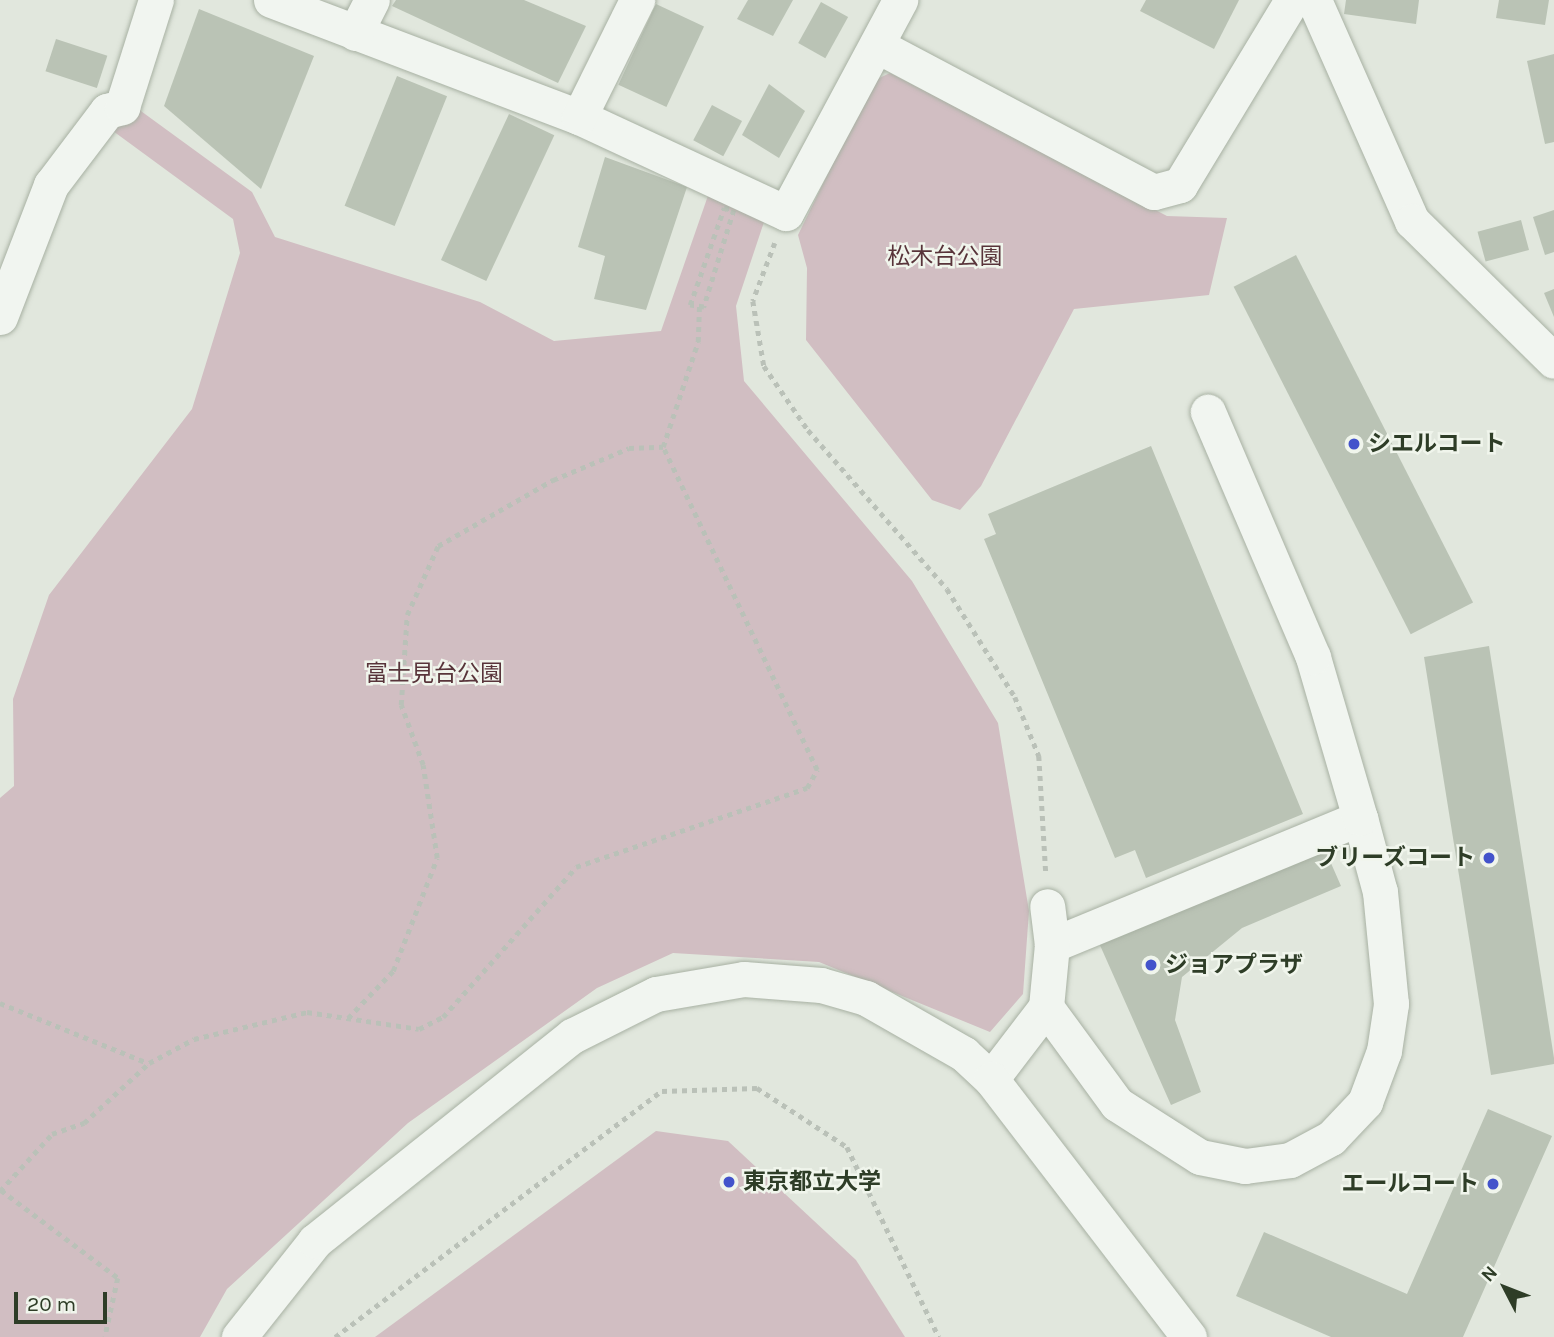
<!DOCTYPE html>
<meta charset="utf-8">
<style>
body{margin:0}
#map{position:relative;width:1554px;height:1337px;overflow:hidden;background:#e1e7dd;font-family:Karla,"Noto Sans JP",sans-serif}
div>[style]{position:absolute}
.green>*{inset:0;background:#d1bec2}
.building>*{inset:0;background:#bac3b5;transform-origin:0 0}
.path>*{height:4.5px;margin-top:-2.25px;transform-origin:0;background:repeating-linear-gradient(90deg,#bac1b8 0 5px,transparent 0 10px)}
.roads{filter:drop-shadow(0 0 2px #a8b1a3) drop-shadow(0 0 2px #a8b1a3)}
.minor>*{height:35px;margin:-17.5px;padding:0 17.5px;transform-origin:17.5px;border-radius:17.5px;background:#f1f5f0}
.dots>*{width:19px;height:19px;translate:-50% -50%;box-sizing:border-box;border:4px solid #f0f5ec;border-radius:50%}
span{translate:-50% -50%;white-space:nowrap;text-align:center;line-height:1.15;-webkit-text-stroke:5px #f0f5ec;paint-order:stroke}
.park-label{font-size:23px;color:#58343a}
.poi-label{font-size:23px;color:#2e3d27;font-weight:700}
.left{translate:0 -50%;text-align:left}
.right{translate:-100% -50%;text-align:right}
.north{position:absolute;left:1470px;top:1253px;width:70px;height:70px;-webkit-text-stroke:5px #f0f5ec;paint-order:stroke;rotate:312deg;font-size:19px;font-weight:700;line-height:28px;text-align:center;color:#2e3d27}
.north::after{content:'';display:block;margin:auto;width:24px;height:32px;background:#2e3d27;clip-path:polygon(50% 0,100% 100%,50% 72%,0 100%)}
.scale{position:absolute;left:14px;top:1292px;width:93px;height:32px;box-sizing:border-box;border:4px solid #2e3d27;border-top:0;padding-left:9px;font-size:21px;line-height:24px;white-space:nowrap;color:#2e3d27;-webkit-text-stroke:5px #f0f5ec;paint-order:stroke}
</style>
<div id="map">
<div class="green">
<i style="clip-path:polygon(890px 73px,1167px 216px,1227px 218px,1209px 295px,1074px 309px,981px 486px,960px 510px,932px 500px,806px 340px,807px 268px,798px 235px,873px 81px)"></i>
<i style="clip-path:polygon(134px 106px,252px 192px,275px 237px,480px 302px,554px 341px,661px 331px,711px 187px,767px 213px,736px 306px,744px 381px,912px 581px,998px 723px,1029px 911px,1023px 994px,990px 1032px,819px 962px,673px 953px,597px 988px,408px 1123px,227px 1289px,200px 1337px,0 1337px,0 798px,14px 786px,13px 699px,49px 595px,192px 409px,240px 253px,233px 219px,113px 131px)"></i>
<i style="clip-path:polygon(656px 1131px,728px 1141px,856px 1260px,905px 1337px,375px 1337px)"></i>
</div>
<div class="building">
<i style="clip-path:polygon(396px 0,524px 0,586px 26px,558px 83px,392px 6px)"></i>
<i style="clip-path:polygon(748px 0,793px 0,773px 36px,737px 19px)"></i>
<i style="clip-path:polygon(1146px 0,1239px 0,1214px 49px,1140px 11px)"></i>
<i style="clip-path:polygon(1346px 0,1419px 0,1416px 24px,1344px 14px)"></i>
<i style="clip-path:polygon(1499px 0,1549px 0,1545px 25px,1496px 18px)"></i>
<i style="left:821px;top:2px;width:31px;height:47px;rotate:29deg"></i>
<i style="left:656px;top:4px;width:53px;height:89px;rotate:25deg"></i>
<i style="clip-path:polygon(199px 9px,314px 56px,261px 189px,164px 106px)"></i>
<i style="left:56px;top:39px;width:54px;height:34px;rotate:18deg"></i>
<i style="clip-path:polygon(1554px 54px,1554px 142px,1545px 144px,1527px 61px)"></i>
<i style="left:397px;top:76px;width:54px;height:140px;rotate:22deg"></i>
<i style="clip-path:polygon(769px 84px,805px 111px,779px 158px,742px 135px)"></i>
<i style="left:712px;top:105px;width:34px;height:40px;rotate:28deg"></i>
<i style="left:509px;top:114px;width:50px;height:161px;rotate:25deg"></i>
<i style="clip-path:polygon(605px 157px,687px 187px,646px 310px,594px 299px,605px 256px,578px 247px)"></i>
<i style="clip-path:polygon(1554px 210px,1554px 252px,1545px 255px,1533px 217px)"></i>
<i style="left:1521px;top:220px;width:31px;height:45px;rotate:75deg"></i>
<i style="left:1296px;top:255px;width:390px;height:70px;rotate:63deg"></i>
<i style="clip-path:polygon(1554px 289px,1554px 317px,1544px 293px)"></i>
<i style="clip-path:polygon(1151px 446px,1303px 814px,1146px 878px,1135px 850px,1115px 858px,984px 539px,996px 534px,988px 514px)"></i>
<i style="clip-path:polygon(1489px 646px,1554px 1058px,1554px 1064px,1491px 1075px,1424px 657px)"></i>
<i style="clip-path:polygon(1323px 845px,1341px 886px,1242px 928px,1182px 977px,1175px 1020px,1201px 1092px,1171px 1105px,1099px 943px)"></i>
<i style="clip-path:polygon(1488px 1109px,1552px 1136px,1463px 1337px,1331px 1337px,1236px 1296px,1264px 1232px,1407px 1294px)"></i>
</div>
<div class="path">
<i style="left:724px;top:208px;width:10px;rotate:11deg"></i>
<i style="left:734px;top:210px;width:102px;rotate:107.2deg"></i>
<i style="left:704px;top:307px;width:14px;rotate:-172deg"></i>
<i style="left:690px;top:305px;width:103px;rotate:-70.7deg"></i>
<i style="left:775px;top:243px;width:62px;rotate:110.8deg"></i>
<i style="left:753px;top:301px;width:66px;rotate:80.4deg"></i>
<i style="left:764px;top:366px;width:78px;rotate:55.5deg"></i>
<i style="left:808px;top:430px;width:211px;rotate:48.8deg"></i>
<i style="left:947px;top:589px;width:128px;rotate:57.8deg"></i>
<i style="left:1015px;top:697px;width:64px;rotate:67.9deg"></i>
<i style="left:1039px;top:756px;width:118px;rotate:86.6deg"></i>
<i style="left:0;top:1003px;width:160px;rotate:22.1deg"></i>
<i style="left:348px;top:1018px;width:65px;rotate:-46.2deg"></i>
<i style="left:393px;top:971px;width:121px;rotate:-68.7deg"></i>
<i style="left:437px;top:858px;width:94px;rotate:-98.6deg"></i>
<i style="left:423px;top:765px;width:64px;rotate:-110.1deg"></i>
<i style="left:401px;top:705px;width:90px;rotate:-86.2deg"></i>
<i style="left:407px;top:615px;width:76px;rotate:-65.8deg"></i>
<i style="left:438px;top:546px;width:133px;rotate:-29.9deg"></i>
<i style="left:553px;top:480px;width:82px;rotate:-22.8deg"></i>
<i style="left:629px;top:448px;width:34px;rotate:-2deg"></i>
<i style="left:1px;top:1190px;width:146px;rotate:36.9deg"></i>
<i style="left:118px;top:1278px;width:60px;rotate:102.4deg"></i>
<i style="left:0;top:1191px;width:77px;rotate:-47.6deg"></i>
<i style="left:52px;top:1134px;width:34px;rotate:-19deg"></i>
<i style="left:84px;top:1123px;width:88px;rotate:-42.7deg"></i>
<i style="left:149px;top:1063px;width:51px;rotate:-28.1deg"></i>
<i style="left:194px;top:1039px;width:116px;rotate:-13.4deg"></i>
<i style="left:307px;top:1012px;width:113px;rotate:8.6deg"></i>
<i style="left:419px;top:1029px;width:27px;rotate:-27deg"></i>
<i style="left:443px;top:1017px;width:200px;rotate:-48.4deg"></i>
<i style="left:576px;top:867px;width:244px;rotate:-18.9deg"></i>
<i style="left:807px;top:788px;width:21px;rotate:-61deg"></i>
<i style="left:817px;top:770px;width:358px;rotate:-115.5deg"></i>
<i style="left:663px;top:447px;width:111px;rotate:-71.6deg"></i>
<i style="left:698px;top:342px;width:36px;rotate:-88deg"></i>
<i style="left:335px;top:1337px;width:409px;rotate:-37deg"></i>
<i style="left:662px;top:1091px;width:95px;rotate:-1.8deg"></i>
<i style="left:757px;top:1088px;width:108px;rotate:33.2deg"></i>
<i style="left:847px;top:1147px;width:211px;rotate:64.2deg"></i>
</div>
<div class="roads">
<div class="minor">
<i style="left:271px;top:0;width:329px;rotate:20.8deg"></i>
<i style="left:579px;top:117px;width:228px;rotate:24.9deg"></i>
<i style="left:786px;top:213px;width:242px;rotate:-61.8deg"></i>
<i style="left:1314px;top:0;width:242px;rotate:66.1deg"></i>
<i style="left:1412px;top:221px;width:199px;rotate:44.6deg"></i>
<i style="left:355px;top:33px;width:37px;rotate:-63deg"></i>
<i style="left:878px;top:46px;width:312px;rotate:27.9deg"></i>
<i style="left:1154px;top:192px;width:27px;rotate:-15deg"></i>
<i style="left:1180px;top:185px;width:216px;rotate:-58.8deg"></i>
<i style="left:579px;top:117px;width:131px;rotate:-63.6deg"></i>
<i style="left:0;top:317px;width:142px;rotate:-68.9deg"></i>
<i style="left:51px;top:185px;width:93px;rotate:-52.9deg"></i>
<i style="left:107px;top:111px;width:16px;rotate:-15deg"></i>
<i style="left:122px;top:107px;width:112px;rotate:-72.4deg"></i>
<i style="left:1052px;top:945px;width:333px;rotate:-22.4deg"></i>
<i style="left:1046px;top:1007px;width:120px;rotate:53.8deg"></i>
<i style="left:1117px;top:1104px;width:98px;rotate:32.6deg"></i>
<i style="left:1200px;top:1157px;width:46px;rotate:11.3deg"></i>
<i style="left:1245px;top:1166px;width:45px;rotate:-7.6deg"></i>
<i style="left:1290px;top:1160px;width:47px;rotate:-28.2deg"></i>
<i style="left:1331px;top:1138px;width:50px;rotate:-46.6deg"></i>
<i style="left:1365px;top:1102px;width:54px;rotate:-69.6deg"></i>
<i style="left:1384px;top:1051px;width:48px;rotate:-81.5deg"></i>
<i style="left:1391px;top:1004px;width:113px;rotate:-95.6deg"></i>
<i style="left:1380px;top:892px;width:77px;rotate:-105.1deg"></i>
<i style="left:1360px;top:818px;width:168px;rotate:-106.3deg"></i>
<i style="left:1313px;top:657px;width:267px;rotate:-113.2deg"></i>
<i style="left:991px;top:1079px;width:91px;rotate:-52.6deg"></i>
<i style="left:1046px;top:1007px;width:62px;rotate:-84.5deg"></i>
<i style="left:1052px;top:945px;width:39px;rotate:-97deg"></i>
<i style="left:239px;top:1337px;width:122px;rotate:-51.6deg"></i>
<i style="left:315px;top:1241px;width:329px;rotate:-38.6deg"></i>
<i style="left:572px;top:1036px;width:94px;rotate:-26.6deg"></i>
<i style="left:656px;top:994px;width:89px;rotate:-9.7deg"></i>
<i style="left:744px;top:979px;width:77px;rotate:4.5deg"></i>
<i style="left:821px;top:985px;width:47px;rotate:16.1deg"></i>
<i style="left:866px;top:998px;width:113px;rotate:29.7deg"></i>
<i style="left:964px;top:1054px;width:37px;rotate:43deg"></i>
<i style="left:991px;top:1079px;width:325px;rotate:52.5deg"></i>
</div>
</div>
<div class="dots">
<i style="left:1354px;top:444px;background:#4353cb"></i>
<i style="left:1489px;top:858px;background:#4353cb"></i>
<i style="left:1151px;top:965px;background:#4353cb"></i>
<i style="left:729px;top:1182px;background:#4353cb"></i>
<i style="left:1493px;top:1184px;background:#4353cb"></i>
</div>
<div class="park-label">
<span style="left:945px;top:257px">松木台公園</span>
<span style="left:434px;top:674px">富士見台公園</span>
</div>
<div class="poi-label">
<span class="left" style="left:1368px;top:444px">シエルコート</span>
<span class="right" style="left:1475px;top:858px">ブリーズコート</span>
<span class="left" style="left:1165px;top:965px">ジョアプラザ</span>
<span class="left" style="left:743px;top:1182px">東京都立大学</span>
<span class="right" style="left:1479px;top:1184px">エールコート</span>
</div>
<div class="north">N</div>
<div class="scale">20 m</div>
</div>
